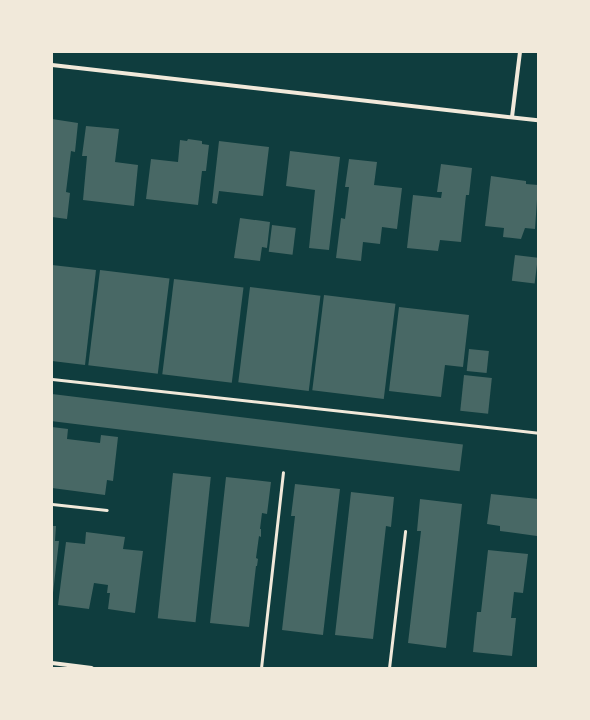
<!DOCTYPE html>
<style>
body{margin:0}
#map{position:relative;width:590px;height:720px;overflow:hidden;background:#0f3d3e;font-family:Karla,sans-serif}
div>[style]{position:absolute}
.building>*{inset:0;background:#486865;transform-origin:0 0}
.service>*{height:3px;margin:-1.5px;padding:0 1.5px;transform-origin:1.5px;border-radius:1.5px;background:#f1e9da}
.minor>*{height:4px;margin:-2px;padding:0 2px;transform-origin:2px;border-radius:2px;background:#f1e9da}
span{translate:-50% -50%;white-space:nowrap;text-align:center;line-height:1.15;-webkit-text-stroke:4px #f1e9da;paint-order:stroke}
.frame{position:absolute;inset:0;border:53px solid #f1e9da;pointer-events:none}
</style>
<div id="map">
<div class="building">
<i style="clip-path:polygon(52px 119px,78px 123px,75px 152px,71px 151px,66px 192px,70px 193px,67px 219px,52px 217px)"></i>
<i style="clip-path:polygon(86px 126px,119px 129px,115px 162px,138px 165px,134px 206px,83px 200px,87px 156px,82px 156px)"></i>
<i style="clip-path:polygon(188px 139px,202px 141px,202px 144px,209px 145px,206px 171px,202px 171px,198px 205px,146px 199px,151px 159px,178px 162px,180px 140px,187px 141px)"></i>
<i style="clip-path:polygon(219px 141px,269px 147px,263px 196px,219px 191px,217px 204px,212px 203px)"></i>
<i style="clip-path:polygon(290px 151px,340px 157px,329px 250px,309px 248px,315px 190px,286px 186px)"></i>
<i style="clip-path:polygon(349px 159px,377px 162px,374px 185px,402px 188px,397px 229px,382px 227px,380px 244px,363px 242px,361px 261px,336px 258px,341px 218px,345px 219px,349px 187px,345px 187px)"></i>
<i style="clip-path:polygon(441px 164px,472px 168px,469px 195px,466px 195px,461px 242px,440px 240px,438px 251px,407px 248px,413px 195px,441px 198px,442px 192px,437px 192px)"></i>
<i style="clip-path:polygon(491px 176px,526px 181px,526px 184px,538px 185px,535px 229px,525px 228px,521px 239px,503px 237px,504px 228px,485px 226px)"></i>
<i style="clip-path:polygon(240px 218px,270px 222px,267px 248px,262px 247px,260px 261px,234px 258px)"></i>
<i style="left:272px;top:225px;width:24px;height:27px;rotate:7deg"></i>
<i style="left:515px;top:255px;width:23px;height:26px;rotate:7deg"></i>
<i style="clip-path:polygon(52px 265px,96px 270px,85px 365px,52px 361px)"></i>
<i style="left:100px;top:270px;width:70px;height:96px;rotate:7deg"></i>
<i style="left:174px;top:279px;width:70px;height:96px;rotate:7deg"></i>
<i style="left:250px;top:287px;width:71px;height:96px;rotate:7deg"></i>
<i style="left:324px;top:295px;width:72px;height:96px;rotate:7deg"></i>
<i style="clip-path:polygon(399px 307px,469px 315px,463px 367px,445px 365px,441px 397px,389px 391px)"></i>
<i style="left:469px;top:349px;width:20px;height:22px;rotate:6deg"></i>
<i style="left:464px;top:375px;width:28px;height:36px;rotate:6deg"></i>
<i style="left:52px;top:394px;width:414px;height:27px;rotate:7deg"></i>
<i style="clip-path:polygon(52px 427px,68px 429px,67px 439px,100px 443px,101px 435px,118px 437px,113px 481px,107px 480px,105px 495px,52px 488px)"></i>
<i style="left:173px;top:473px;width:38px;height:146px;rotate:6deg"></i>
<i style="clip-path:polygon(226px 477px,271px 482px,267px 514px,262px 513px,260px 529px,261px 529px,261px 537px,259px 536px,256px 558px,258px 559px,257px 566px,256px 566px,249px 627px,210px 623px)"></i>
<i style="clip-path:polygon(295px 484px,340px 489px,323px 635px,282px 630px,295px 516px,291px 516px)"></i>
<i style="clip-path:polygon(351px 492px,394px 497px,391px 527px,386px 526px,373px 639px,335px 635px)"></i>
<i style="clip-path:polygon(491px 494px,538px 499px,537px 536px,500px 531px,500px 526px,487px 524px)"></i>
<i style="clip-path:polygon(420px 499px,462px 504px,446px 648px,408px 643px,421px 531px,417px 531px)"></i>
<i style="clip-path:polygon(52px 526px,56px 526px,55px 541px,59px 541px,53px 593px)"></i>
<i style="clip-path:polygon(86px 532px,125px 537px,123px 549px,143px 551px,135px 613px,108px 609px,110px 593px,107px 593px,108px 585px,94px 583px,89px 609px,58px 605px,66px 542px,85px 544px)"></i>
<i style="clip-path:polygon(488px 550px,528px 554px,523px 593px,514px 592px,511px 618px,516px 618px,512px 656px,473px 652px,477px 612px,481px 612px)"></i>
</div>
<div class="service">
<i style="left:52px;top:379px;width:489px;rotate:6.3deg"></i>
<i style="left:52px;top:504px;width:55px;rotate:6.2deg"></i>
<i style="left:261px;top:668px;width:197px;rotate:-83.6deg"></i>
<i style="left:389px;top:668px;width:138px;rotate:-83.3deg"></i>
</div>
<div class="minor">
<i style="left:52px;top:65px;width:489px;rotate:6.5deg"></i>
<i style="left:512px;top:117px;width:65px;rotate:-83deg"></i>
<i style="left:52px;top:663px;width:40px;rotate:7.1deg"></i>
</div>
<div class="frame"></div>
</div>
